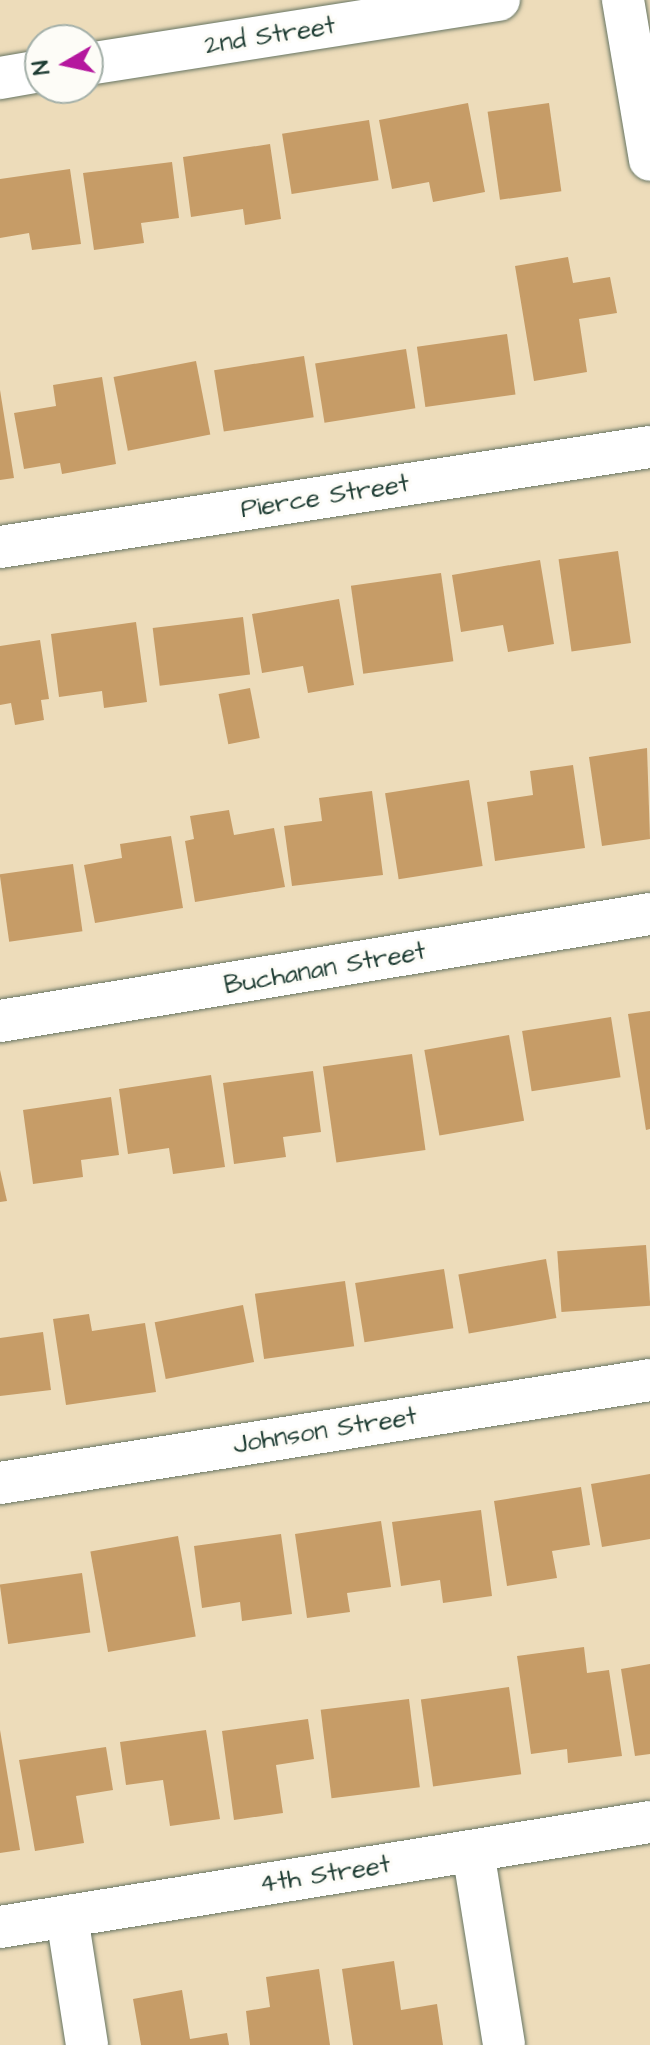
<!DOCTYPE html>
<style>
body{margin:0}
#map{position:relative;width:650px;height:2045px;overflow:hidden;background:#eddcba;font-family:"Architects Daughter",sans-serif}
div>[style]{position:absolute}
.building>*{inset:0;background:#c69c67;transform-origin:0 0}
.roads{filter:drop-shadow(0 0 2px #677563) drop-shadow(0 0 2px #677563)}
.minor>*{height:42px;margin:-21px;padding:0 21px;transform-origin:21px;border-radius:21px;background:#fff}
span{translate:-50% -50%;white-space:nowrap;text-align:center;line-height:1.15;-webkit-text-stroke:6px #fdfcf7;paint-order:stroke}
.street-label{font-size:26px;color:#1f3d34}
.north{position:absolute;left:24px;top:24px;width:80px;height:80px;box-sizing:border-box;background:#fdfcf7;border:2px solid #a4b0a9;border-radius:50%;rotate:261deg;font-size:22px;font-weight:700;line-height:32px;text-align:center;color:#1f3d34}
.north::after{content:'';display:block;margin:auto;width:28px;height:36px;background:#b5179e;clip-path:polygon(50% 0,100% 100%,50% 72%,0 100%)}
</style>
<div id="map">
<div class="building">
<i style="clip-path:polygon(468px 103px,485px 192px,433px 202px,429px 182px,392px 189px,379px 120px)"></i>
<i style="left:549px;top:103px;width:89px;height:62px;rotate:82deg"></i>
<i style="left:369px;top:120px;width:61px;height:88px;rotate:81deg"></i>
<i style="clip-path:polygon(270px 144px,281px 219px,245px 225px,243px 209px,191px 217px,183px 157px)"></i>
<i style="clip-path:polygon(172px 162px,179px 218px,141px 223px,144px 243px,94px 250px,83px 173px)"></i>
<i style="clip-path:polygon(70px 169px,81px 244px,32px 250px,29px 233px,0 238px,0 179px)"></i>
<i style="clip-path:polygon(568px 257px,573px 283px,610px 277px,617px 313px,579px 319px,587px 372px,534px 381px,515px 266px)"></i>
<i style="left:507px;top:334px;width:61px;height:91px;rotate:82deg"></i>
<i style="left:406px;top:349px;width:60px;height:92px;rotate:81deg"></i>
<i style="left:304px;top:356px;width:62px;height:91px;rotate:81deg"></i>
<i style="left:196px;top:361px;width:75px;height:84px;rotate:79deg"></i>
<i style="clip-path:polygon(102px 377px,116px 464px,62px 474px,60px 463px,24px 469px,14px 413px,56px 406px,53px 385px)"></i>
<i style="clip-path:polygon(0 390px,14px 478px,0 480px)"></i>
<i style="left:618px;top:551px;width:93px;height:60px;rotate:82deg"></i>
<i style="clip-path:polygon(540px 560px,554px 644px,508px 652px,503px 625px,461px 632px,452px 575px)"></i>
<i style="left:441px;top:573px;width:89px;height:91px;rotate:82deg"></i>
<i style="clip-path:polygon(339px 599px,354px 685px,308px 693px,303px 666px,262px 673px,252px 614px)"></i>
<i style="left:243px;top:617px;width:58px;height:91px;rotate:83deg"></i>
<i style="clip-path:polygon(136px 622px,147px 702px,104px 708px,102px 691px,59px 697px,51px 634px)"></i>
<i style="clip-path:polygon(40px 640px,49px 699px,41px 700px,44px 720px,15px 725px,11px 703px,0 705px,0 646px)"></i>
<i style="left:250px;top:688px;width:51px;height:32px;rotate:79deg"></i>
<i style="clip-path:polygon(647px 748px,650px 839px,602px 846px,589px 757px)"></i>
<i style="clip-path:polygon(573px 765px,585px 848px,495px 861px,487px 802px,533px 795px,530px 771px)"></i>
<i style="left:469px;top:780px;width:87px;height:85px;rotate:81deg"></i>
<i style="clip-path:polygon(372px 791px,383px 875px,292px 886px,284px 826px,322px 821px,319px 798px)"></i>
<i style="clip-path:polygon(229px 810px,234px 835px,274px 828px,285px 887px,195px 902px,185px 841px,194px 839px,190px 816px)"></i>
<i style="clip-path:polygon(171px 836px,183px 908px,95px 923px,84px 865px,122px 858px,120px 844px)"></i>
<i style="left:73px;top:864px;width:68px;height:74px;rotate:82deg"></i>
<i style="clip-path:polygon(650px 1011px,650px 1129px,646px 1130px,628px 1014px)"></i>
<i style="left:611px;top:1017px;width:61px;height:90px;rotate:81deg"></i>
<i style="left:509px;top:1035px;width:87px;height:86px;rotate:80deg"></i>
<i style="left:412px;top:1054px;width:97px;height:90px;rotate:82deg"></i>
<i style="clip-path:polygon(313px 1071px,321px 1132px,283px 1137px,286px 1157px,234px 1164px,223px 1083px)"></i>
<i style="clip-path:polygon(211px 1075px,225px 1167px,173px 1174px,169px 1148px,128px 1154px,119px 1089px)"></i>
<i style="clip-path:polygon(111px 1097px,119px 1155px,81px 1160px,83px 1177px,33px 1184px,23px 1110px)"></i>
<i style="clip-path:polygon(0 1170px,7px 1201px,0 1202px)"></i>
<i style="left:646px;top:1245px;width:61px;height:89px;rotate:86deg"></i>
<i style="left:546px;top:1259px;width:60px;height:89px;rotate:80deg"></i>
<i style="left:444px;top:1269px;width:60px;height:90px;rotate:81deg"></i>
<i style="left:345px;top:1281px;width:66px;height:91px;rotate:82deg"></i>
<i style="left:243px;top:1305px;width:58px;height:90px;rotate:79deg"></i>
<i style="clip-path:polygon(89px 1314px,92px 1331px,145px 1323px,156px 1392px,66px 1405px,53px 1319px)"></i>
<i style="clip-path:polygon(43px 1332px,51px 1390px,0 1396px,0 1338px)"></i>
<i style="clip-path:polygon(650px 1474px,650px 1539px,602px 1547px,591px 1484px)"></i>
<i style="clip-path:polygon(581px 1487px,590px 1545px,552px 1551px,557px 1578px,507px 1586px,494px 1501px)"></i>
<i style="clip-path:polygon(481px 1510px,492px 1596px,443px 1603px,440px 1580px,401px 1586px,392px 1522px)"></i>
<i style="clip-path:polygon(381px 1521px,391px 1587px,347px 1593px,350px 1612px,307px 1618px,295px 1534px)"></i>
<i style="clip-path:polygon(281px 1534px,292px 1614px,242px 1621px,240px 1602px,202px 1608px,194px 1546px)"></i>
<i style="left:178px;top:1536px;width:102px;height:89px;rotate:80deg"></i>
<i style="left:82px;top:1573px;width:60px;height:83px;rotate:82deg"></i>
<i style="clip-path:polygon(584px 1647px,587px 1673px,609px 1670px,622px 1756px,568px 1763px,567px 1749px,531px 1754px,517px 1656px)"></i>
<i style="clip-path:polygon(650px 1664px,650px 1754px,635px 1756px,621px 1669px)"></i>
<i style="left:509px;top:1687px;width:88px;height:89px;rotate:82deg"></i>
<i style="left:409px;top:1699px;width:89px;height:89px;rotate:83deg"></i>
<i style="clip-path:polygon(308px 1719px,314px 1759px,276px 1765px,283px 1813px,234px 1820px,222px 1731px)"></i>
<i style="clip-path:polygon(0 1730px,20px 1850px,0 1853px)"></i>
<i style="clip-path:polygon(206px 1730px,220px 1819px,170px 1826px,163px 1780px,126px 1785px,120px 1742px)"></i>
<i style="clip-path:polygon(106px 1747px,113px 1790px,76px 1796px,84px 1843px,35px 1851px,19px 1760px)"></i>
<i style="clip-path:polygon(394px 1961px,401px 2010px,437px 2004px,443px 2045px,353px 2045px,342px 1969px)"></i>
<i style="clip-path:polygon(319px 1969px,330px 2045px,250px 2045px,246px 2011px,270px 2007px,266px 1977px)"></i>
<i style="clip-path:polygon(182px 1990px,190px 2039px,227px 2033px,229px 2045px,141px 2045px,133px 1999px)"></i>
</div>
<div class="roads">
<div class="minor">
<i style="left:623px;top:0;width:162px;rotate:80.4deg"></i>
<i style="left:88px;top:64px;width:416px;rotate:-8.9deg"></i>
<i style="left:0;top:78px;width:41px;rotate:-9.9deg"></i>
<i style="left:0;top:547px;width:658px;rotate:-8.75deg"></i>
<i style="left:0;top:1021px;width:659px;rotate:-9.35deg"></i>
<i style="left:0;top:1483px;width:658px;rotate:-9deg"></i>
<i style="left:473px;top:1851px;width:196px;rotate:80.9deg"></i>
<i style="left:67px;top:1917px;width:130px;rotate:81.1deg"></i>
<i style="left:0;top:1927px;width:658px;rotate:-9.18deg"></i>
</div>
</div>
<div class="street-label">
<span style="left:270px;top:36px;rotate:-9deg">2nd Street</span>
<span style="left:325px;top:497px;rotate:-9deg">Pierce Street</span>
<span style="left:325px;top:969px;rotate:-10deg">Buchanan Street</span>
<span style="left:325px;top:1431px;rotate:-9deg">Johnson Street</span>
<span style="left:325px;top:1875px;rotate:-9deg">4th Street</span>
</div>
<div class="north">N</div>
</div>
